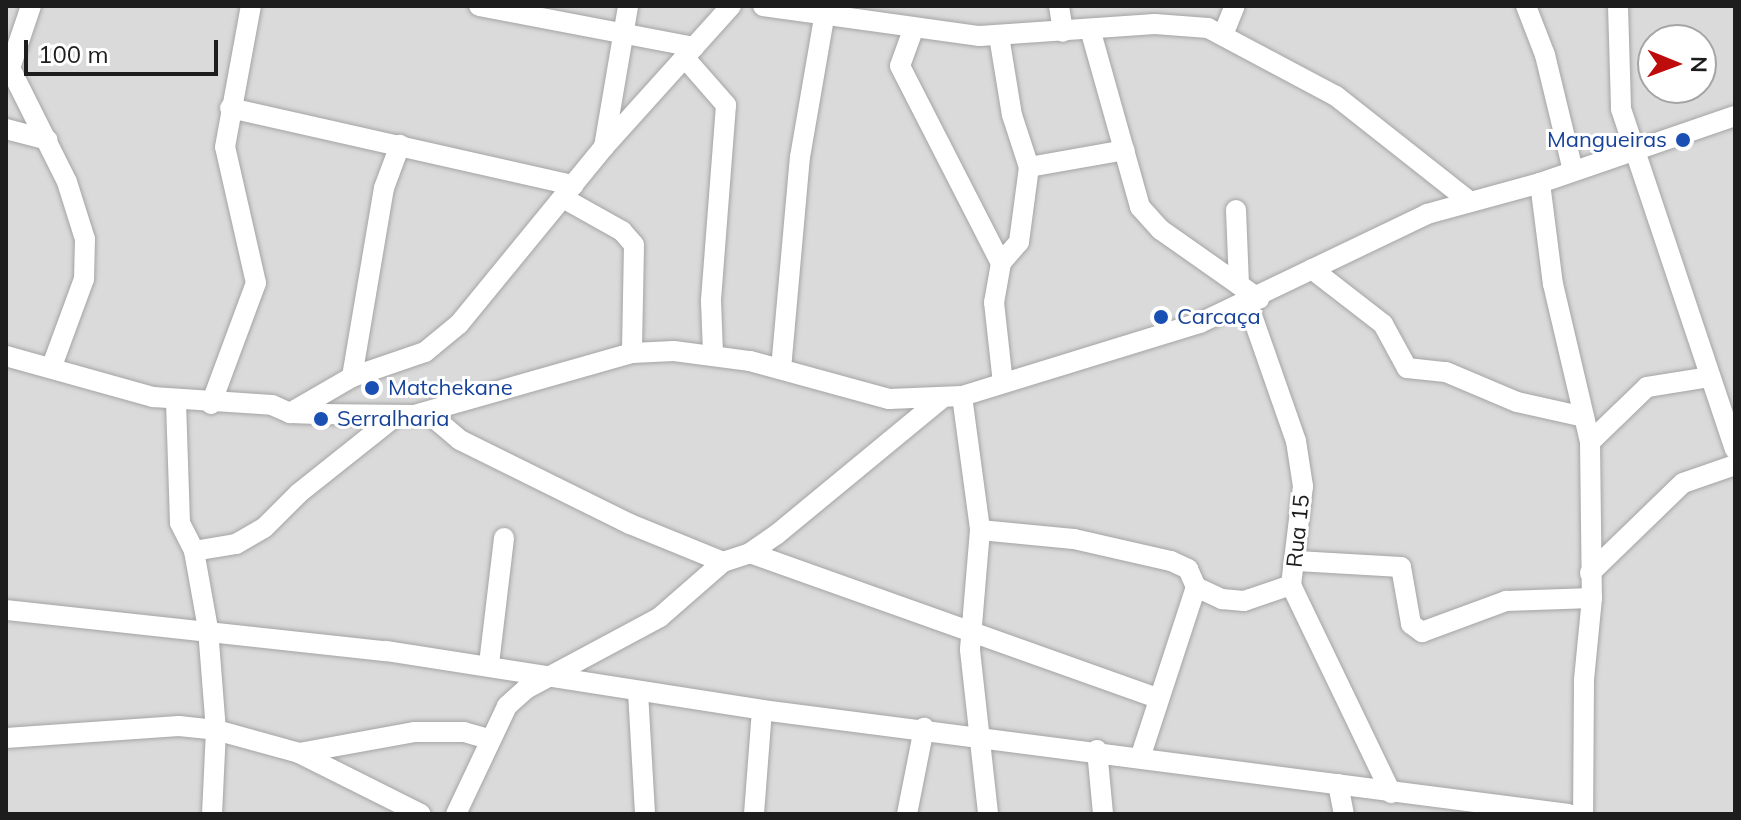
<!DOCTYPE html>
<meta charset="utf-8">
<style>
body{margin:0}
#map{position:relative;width:1741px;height:820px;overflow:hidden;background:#eeeae4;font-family:Mulish,sans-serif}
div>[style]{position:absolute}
.residential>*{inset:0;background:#dbdada}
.roads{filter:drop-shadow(0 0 2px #a4a4a4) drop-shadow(0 0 2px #a4a4a4)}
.minor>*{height:20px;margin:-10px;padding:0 10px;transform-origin:10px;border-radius:10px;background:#fff}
.dots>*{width:22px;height:22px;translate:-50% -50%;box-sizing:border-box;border:4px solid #fff;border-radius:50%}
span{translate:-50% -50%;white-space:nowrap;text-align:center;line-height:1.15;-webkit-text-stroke:6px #fff;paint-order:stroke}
.transit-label{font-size:22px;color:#164399}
.right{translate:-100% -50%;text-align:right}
.left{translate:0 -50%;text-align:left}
.street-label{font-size:22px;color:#1d1d1d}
.frame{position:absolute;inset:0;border:8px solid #1d1d1d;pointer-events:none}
.north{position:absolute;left:1637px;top:24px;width:80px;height:80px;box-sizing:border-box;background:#fff;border:2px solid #a5a5a5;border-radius:50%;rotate:91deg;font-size:22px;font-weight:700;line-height:32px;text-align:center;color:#1d1d1d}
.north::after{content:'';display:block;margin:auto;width:28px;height:36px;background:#be0c0d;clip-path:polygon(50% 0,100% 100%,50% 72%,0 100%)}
.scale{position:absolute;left:24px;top:40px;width:194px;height:36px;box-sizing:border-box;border:4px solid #1d1d1d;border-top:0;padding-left:10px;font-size:24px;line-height:28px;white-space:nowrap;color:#1d1d1d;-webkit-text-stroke:6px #fff;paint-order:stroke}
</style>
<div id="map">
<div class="residential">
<i style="clip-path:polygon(evenodd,6px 6px,1735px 6px,1735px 814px,6px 814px,6px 6px,1653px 40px,1701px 40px,1701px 88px,1653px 88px,1653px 40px)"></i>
</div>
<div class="roads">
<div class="minor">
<i style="left:479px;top:6px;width:219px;rotate:10.8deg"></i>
<i style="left:763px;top:6px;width:219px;rotate:7.9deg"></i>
<i style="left:980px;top:36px;width:175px;rotate:-3.9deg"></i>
<i style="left:1155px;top:24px;width:53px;rotate:4.3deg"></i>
<i style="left:1208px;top:28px;width:145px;rotate:28deg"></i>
<i style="left:1336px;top:96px;width:169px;rotate:38.3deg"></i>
<i style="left:1059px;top:6px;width:26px;rotate:81deg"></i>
<i style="left:1526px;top:6px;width:53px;rotate:68.8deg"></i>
<i style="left:1545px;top:55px;width:119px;rotate:76.4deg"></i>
<i style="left:1618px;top:6px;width:103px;rotate:88.3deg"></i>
<i style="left:1621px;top:109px;width:359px;rotate:71.5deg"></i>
<i style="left:1090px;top:29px;width:185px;rotate:74.3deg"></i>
<i style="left:1140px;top:207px;width:31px;rotate:48deg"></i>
<i style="left:1161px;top:230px;width:120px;rotate:35.1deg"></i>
<i style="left:913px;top:30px;width:38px;rotate:110deg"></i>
<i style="left:900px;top:66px;width:221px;rotate:62.9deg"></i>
<i style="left:1001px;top:263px;width:40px;rotate:100deg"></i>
<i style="left:994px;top:302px;width:81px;rotate:83.7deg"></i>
<i style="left:1223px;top:35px;width:31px;rotate:-68deg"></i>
<i style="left:999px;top:36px;width:80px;rotate:80.7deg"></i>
<i style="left:1012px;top:115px;width:55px;rotate:71.9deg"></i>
<i style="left:1029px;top:167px;width:76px;rotate:97.6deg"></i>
<i style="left:1019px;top:242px;width:28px;rotate:131deg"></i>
<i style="left:684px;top:57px;width:64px;rotate:48.8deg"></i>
<i style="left:726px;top:105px;width:197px;rotate:94.4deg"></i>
<i style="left:711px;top:301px;width:53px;rotate:87.8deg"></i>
<i style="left:6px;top:60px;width:136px;rotate:63.4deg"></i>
<i style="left:67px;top:182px;width:60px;rotate:72.5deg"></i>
<i style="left:85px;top:239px;width:40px;rotate:91.4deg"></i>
<i style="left:84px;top:279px;width:93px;rotate:110.2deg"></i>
<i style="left:11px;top:65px;width:62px;rotate:-71.3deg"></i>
<i style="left:230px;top:108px;width:352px;rotate:12.7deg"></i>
<i style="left:6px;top:129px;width:43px;rotate:14.7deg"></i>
<i style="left:604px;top:147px;width:143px;rotate:-80.3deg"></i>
<i style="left:1029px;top:167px;width:97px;rotate:-10deg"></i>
<i style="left:1540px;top:183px;width:102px;rotate:82.7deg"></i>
<i style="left:1553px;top:284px;width:162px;rotate:76.8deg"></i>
<i style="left:1590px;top:442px;width:156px;rotate:89.3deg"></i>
<i style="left:1592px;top:598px;width:82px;rotate:95.6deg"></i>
<i style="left:1584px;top:680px;width:134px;rotate:90.4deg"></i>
<i style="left:563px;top:198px;width:68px;rotate:29.2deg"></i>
<i style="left:622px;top:231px;width:18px;rotate:49deg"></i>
<i style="left:634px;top:245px;width:108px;rotate:91.1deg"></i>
<i style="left:1236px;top:210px;width:75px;rotate:87.7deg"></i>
<i style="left:1312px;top:269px;width:90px;rotate:37.8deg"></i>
<i style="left:1383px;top:324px;width:50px;rotate:61.4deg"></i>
<i style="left:1407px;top:368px;width:39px;rotate:6deg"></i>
<i style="left:1446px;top:372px;width:77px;rotate:22.9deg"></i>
<i style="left:1517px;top:402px;width:69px;rotate:12.6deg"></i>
<i style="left:1248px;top:304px;width:145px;rotate:70.7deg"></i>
<i style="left:1296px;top:441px;width:46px;rotate:81.2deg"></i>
<i style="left:1303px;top:486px;width:100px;rotate:96.9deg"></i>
<i style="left:1291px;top:585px;width:231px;rotate:64.3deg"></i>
<i style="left:6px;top:356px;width:153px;rotate:15.6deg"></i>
<i style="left:153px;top:397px;width:119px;rotate:3.8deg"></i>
<i style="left:272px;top:405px;width:20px;rotate:24deg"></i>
<i style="left:290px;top:413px;width:28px;rotate:2deg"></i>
<i style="left:318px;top:414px;width:96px;rotate:0.6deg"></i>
<i style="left:414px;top:415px;width:227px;rotate:-15.9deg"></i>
<i style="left:632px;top:353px;width:42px;rotate:-2.7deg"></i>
<i style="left:674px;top:351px;width:77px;rotate:7.5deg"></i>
<i style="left:750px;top:361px;width:144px;rotate:15.3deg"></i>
<i style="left:889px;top:399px;width:73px;rotate:-2.4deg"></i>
<i style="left:962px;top:396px;width:249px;rotate:-17.1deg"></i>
<i style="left:1200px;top:323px;width:252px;rotate:-25.6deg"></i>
<i style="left:1427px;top:214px;width:117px;rotate:-15.3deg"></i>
<i style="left:1540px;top:183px;width:206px;rotate:-19deg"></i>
<i style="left:781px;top:369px;width:213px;rotate:-84.9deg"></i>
<i style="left:800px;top:157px;width:141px;rotate:-80.2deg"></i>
<i style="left:352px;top:377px;width:192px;rotate:-80.4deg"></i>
<i style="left:384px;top:188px;width:46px;rotate:-69.6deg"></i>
<i style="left:962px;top:396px;width:135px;rotate:82.3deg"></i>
<i style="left:980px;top:530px;width:120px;rotate:94.8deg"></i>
<i style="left:970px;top:650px;width:165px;rotate:83.7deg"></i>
<i style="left:176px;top:402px;width:121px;rotate:88.1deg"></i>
<i style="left:180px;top:523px;width:31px;rotate:63deg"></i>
<i style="left:194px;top:551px;width:79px;rotate:79.8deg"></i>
<i style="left:208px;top:629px;width:101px;rotate:85.5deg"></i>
<i style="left:216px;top:730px;width:84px;rotate:92.7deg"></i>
<i style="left:211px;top:404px;width:129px;rotate:-69.6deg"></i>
<i style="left:256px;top:283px;width:139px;rotate:-102.8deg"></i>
<i style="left:225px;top:147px;width:143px;rotate:-79.6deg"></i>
<i style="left:427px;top:412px;width:43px;rotate:40.3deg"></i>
<i style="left:460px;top:440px;width:190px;rotate:26.3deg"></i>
<i style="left:630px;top:524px;width:100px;rotate:22.2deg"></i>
<i style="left:290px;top:413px;width:72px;rotate:-30.1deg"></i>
<i style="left:352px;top:377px;width:77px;rotate:-18.9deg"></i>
<i style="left:425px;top:352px;width:44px;rotate:-39.5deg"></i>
<i style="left:459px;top:324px;width:229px;rotate:-50.7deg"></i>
<i style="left:604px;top:147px;width:190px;rotate:-48deg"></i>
<i style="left:1590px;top:442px;width:79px;rotate:-44deg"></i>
<i style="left:1647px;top:387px;width:64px;rotate:-9deg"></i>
<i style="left:980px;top:530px;width:94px;rotate:5.5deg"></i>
<i style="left:1074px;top:539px;width:99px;rotate:12.8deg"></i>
<i style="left:1171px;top:561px;width:19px;rotate:25deg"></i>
<i style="left:1188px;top:569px;width:20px;rotate:66deg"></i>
<i style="left:1196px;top:587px;width:29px;rotate:25deg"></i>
<i style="left:1222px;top:599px;width:22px;rotate:5deg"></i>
<i style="left:1244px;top:601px;width:50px;rotate:-18.8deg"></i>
<i style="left:194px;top:551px;width:43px;rotate:-9.5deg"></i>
<i style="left:236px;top:544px;width:32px;rotate:-30deg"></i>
<i style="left:264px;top:528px;width:49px;rotate:-45deg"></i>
<i style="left:299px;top:493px;width:125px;rotate:-38.5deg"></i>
<i style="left:750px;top:553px;width:434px;rotate:19.6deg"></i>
<i style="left:1297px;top:561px;width:104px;rotate:3.3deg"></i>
<i style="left:1401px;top:567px;width:58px;rotate:80deg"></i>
<i style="left:1411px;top:624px;width:14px;rotate:36deg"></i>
<i style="left:1422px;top:632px;width:90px;rotate:-20.3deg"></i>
<i style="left:1506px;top:601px;width:86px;rotate:-2deg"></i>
<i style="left:1590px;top:573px;width:129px;rotate:-44.1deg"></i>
<i style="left:1683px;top:483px;width:55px;rotate:-19.1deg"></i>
<i style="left:6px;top:610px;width:382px;rotate:6.2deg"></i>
<i style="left:386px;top:651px;width:381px;rotate:8.9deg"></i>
<i style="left:762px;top:710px;width:813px;rotate:7.35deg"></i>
<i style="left:489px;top:664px;width:127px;rotate:-83.2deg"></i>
<i style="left:638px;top:692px;width:122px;rotate:86.7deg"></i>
<i style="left:6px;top:738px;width:173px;rotate:-4deg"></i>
<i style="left:179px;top:726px;width:37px;rotate:6deg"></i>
<i style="left:216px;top:730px;width:86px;rotate:15.5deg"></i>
<i style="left:299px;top:753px;width:136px;rotate:26.6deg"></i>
<i style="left:1097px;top:750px;width:64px;rotate:84.6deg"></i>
<i style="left:299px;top:753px;width:118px;rotate:-10.3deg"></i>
<i style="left:415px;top:732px;width:49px"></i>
<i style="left:464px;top:732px;width:25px;rotate:16deg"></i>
<i style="left:1141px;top:755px;width:177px;rotate:-71.9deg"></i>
<i style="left:1338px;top:784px;width:31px;rotate:79deg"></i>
<i style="left:456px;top:814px;width:119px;rotate:-64.7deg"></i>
<i style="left:507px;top:706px;width:25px;rotate:-42deg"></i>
<i style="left:526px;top:689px;width:152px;rotate:-28.2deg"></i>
<i style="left:660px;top:617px;width:84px;rotate:-41.1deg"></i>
<i style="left:723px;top:562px;width:28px;rotate:-18deg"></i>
<i style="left:750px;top:553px;width:32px;rotate:-35deg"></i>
<i style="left:776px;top:535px;width:214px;rotate:-39.5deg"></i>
<i style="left:754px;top:814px;width:104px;rotate:-85.6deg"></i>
<i style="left:907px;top:814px;width:88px;rotate:-78.8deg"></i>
</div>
</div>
<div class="dots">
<i style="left:1683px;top:140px;background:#1a4fb4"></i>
<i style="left:1161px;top:317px;background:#1a4fb4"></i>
<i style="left:372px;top:388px;background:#1a4fb4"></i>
<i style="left:321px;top:419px;background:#1a4fb4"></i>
</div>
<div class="transit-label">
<span class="right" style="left:1667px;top:140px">Mangueiras</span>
<span class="left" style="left:1177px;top:317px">Carcaça</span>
<span class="left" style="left:388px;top:388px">Matchekane</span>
<span class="left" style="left:337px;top:419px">Serralharia</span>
</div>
<div class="street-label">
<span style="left:1298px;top:531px;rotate:-84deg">Rua 15</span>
</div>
<div class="frame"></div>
<div class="north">N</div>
<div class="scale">100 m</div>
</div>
